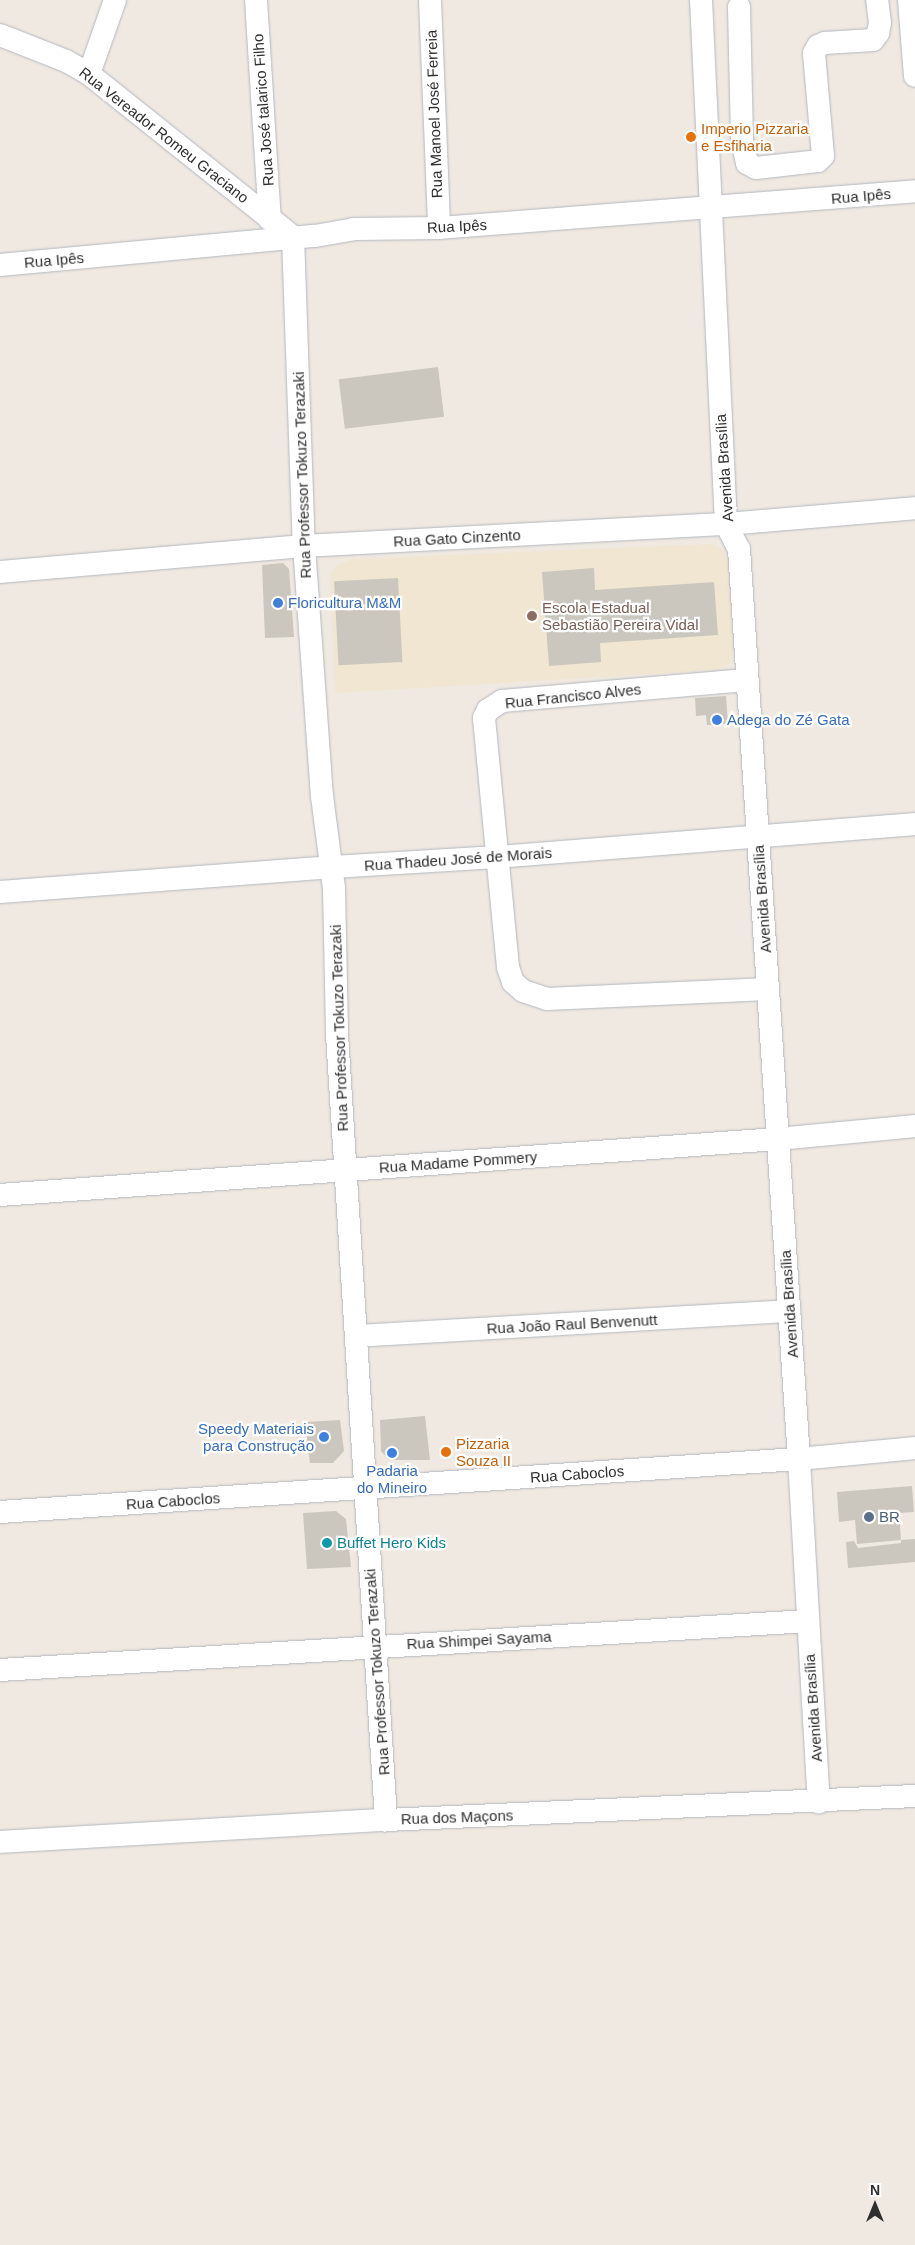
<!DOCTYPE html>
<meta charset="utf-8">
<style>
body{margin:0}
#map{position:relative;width:915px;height:2245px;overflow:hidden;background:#efe9e1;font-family:Helvetica,sans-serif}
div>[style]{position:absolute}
.education>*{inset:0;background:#f0e6d1}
.building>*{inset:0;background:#cbc7bf;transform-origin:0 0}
.roads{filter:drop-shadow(0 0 1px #b4b7c1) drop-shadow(0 0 1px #b4b7c1)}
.minor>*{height:22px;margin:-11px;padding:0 11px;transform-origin:11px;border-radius:11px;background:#fff}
.dots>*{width:14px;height:14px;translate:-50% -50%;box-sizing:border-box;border:2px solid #fff;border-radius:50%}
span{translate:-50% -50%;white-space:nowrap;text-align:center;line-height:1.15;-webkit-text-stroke:4.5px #fff;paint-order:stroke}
.street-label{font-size:15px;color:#2e2e2e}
.food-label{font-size:15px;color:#c56008}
.left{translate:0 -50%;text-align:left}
.shop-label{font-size:15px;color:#366cbe}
.right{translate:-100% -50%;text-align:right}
.education-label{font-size:15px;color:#785e54}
.service-label{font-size:15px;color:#4e5e75}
.culture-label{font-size:15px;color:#0d838f}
.north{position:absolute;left:850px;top:2180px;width:50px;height:50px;-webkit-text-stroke:4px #fff;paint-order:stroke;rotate:0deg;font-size:14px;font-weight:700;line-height:20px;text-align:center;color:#2e2e2e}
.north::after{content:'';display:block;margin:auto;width:18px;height:22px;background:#2e2e2e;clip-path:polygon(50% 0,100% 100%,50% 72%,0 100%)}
</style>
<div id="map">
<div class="education">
<i style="clip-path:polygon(712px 544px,722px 550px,729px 560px,735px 648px,730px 664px,715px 670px,335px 693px,330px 575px,337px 565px,352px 559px)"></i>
</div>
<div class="building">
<i style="left:438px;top:367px;width:50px;height:100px;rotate:83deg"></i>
<i style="clip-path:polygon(283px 563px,289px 569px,294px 637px,265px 638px,262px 565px)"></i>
<i style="clip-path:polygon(594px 568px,595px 590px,714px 582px,718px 635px,600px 643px,601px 662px,549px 666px,542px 572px)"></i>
<i style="left:398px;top:578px;width:84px;height:64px;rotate:87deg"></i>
<i style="clip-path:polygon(726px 696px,728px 724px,707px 725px,706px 715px,696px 716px,695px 698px)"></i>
<i style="clip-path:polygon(425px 1416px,430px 1460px,389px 1460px,381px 1451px,380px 1420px)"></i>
<i style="clip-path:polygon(340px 1420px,344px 1451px,333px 1463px,310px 1463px,305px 1422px)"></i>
<i style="clip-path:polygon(912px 1486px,914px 1512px,899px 1513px,901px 1540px,857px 1544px,855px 1520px,839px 1522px,837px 1492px)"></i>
<i style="clip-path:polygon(336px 1511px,346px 1519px,351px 1567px,307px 1569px,303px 1513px)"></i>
<i style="clip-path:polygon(915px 1539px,915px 1562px,848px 1568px,846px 1542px,854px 1541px,858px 1548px,901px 1543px,901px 1540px)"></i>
</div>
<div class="roads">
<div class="minor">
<i style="left:256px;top:0;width:220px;rotate:86.4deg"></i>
<i style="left:430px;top:0;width:228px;rotate:87.7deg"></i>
<i style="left:701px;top:0;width:525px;rotate:87.27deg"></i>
<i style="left:726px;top:524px;width:28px;rotate:63deg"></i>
<i style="left:739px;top:549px;width:912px;rotate:86.23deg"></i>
<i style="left:799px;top:1459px;width:344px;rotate:86.7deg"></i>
<i style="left:909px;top:0;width:76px;rotate:85.5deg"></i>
<i style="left:739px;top:7px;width:134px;rotate:88.7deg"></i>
<i style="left:742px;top:141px;width:23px;rotate:77deg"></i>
<i style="left:747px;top:163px;width:10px;rotate:29deg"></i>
<i style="left:756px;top:168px;width:62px;rotate:-6.4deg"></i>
<i style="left:818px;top:161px;width:7px;rotate:-45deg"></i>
<i style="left:823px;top:156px;width:103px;rotate:-95deg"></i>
<i style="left:814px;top:53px;width:8px;rotate:-60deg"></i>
<i style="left:818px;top:46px;width:8px;rotate:-23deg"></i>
<i style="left:825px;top:43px;width:48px;rotate:-3.6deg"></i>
<i style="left:873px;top:40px;width:9px;rotate:-54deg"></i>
<i style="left:878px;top:33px;width:10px;rotate:-79deg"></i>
<i style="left:880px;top:23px;width:23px;rotate:-97deg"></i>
<i style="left:0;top:35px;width:71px;rotate:21.5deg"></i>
<i style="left:66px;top:61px;width:26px;rotate:29deg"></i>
<i style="left:89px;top:74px;width:261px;rotate:38.6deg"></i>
<i style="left:293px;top:237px;width:309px;rotate:88deg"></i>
<i style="left:304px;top:546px;width:251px;rotate:85.9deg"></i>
<i style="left:322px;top:796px;width:93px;rotate:82.6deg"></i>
<i style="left:334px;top:888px;width:146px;rotate:88.8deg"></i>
<i style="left:337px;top:1034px;width:788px;rotate:86.43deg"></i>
<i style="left:89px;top:74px;width:78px;rotate:-70.6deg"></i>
<i style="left:0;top:265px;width:316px;rotate:-5.3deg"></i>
<i style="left:315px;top:236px;width:40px;rotate:-10deg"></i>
<i style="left:354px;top:229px;width:85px;rotate:-0.7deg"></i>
<i style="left:439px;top:228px;width:477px;rotate:-4.4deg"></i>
<i style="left:0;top:572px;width:305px;rotate:-4.9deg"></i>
<i style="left:304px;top:546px;width:423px;rotate:-3deg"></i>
<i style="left:726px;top:524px;width:190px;rotate:-4.8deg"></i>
<i style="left:746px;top:680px;width:245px;rotate:175.1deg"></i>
<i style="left:502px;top:701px;width:17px;rotate:147deg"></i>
<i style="left:488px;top:710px;width:9px;rotate:117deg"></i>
<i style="left:484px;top:718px;width:250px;rotate:84.5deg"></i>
<i style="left:508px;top:967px;width:16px;rotate:72deg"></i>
<i style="left:513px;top:982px;width:13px;rotate:42deg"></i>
<i style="left:523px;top:991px;width:25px;rotate:18deg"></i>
<i style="left:547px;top:999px;width:221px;rotate:-2.6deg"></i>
<i style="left:0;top:892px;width:334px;rotate:-4.3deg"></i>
<i style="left:333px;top:867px;width:164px;rotate:-3.5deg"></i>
<i style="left:497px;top:857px;width:419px;rotate:-4.5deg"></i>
<i style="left:0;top:1195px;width:780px;rotate:-4.12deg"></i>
<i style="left:778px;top:1139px;width:138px;rotate:-5.4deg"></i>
<i style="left:356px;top:1336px;width:434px;rotate:-3.3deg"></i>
<i style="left:0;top:1512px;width:801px;rotate:-3.8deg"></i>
<i style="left:799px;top:1459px;width:117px;rotate:-5.4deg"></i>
<i style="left:0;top:1670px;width:808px;rotate:-3.47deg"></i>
<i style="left:0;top:1842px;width:387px;rotate:-3.3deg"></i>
<i style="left:386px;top:1820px;width:530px;rotate:-2.6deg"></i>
</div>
</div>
<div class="dots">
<i style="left:691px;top:137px;background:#e8710a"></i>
<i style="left:278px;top:603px;background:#3f7fe0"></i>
<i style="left:532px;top:616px;background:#8d6e63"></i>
<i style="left:717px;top:720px;background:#3f7fe0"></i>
<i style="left:324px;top:1437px;background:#3f7fe0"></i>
<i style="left:446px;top:1452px;background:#e8710a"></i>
<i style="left:392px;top:1453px;background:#3f7fe0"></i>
<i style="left:869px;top:1517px;background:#5c6f8a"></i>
<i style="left:327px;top:1543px;background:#0f9aa8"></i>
</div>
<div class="street-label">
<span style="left:263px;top:110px;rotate:-94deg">Rua José talarico Filho</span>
<span style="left:434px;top:114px;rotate:-92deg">Rua Manoel José Ferreia</span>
<span style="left:164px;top:135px;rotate:38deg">Rua Vereador Romeu Graciano</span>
<span style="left:861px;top:196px;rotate:-5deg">Rua Ipês</span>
<span style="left:457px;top:226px;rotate:-3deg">Rua Ipês</span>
<span style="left:54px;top:260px;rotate:-5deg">Rua Ipês</span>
<span style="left:724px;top:468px;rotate:-94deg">Avenida Brasília</span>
<span style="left:302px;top:475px;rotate:-92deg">Rua Professor Tokuzo Terazaki</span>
<span style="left:457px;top:538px;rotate:-3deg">Rua Gato Cinzento</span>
<span style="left:573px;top:696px;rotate:-6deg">Rua Francisco Alves</span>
<span style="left:458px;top:859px;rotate:-4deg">Rua Thadeu José de Morais</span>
<span style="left:762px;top:899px;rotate:-94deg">Avenida Brasília</span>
<span style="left:339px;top:1028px;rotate:-92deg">Rua Professor Tokuzo Terazaki</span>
<span style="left:458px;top:1162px;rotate:-4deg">Rua Madame Pommery</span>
<span style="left:789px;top:1304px;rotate:-94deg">Avenida Brasília</span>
<span style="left:572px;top:1324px;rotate:-3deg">Rua João Raul Benvenutt</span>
<span style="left:577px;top:1474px;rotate:-4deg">Rua Caboclos</span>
<span style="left:173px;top:1501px;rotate:-4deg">Rua Caboclos</span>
<span style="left:479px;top:1640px;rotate:-3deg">Rua Shimpei Sayama</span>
<span style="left:377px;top:1672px;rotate:-94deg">Rua Professor Tokuzo Terazaki</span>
<span style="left:813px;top:1708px;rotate:-94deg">Avenida Brasília</span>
<span style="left:457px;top:1817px;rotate:-2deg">Rua dos Maçons</span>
</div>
<div class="food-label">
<span class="left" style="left:701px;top:137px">Imperio Pizzaria<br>e Esfiharia</span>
<span class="left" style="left:456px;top:1452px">Pizzaria<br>Souza II</span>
</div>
<div class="shop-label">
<span class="left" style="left:288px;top:603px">Floricultura M&amp;M</span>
<span class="left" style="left:727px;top:720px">Adega do Zé Gata</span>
<span class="right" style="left:314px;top:1437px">Speedy Materiais<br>para Construção</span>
<span style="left:392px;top:1479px">Padaria<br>do Mineiro</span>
</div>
<div class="education-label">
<span class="left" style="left:542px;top:616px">Escola Estadual<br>Sebastião Pereira Vidal</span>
</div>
<div class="service-label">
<span class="left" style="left:879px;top:1517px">BR</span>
</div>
<div class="culture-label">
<span class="left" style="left:337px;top:1543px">Buffet Hero Kids</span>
</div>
<div class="north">N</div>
</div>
